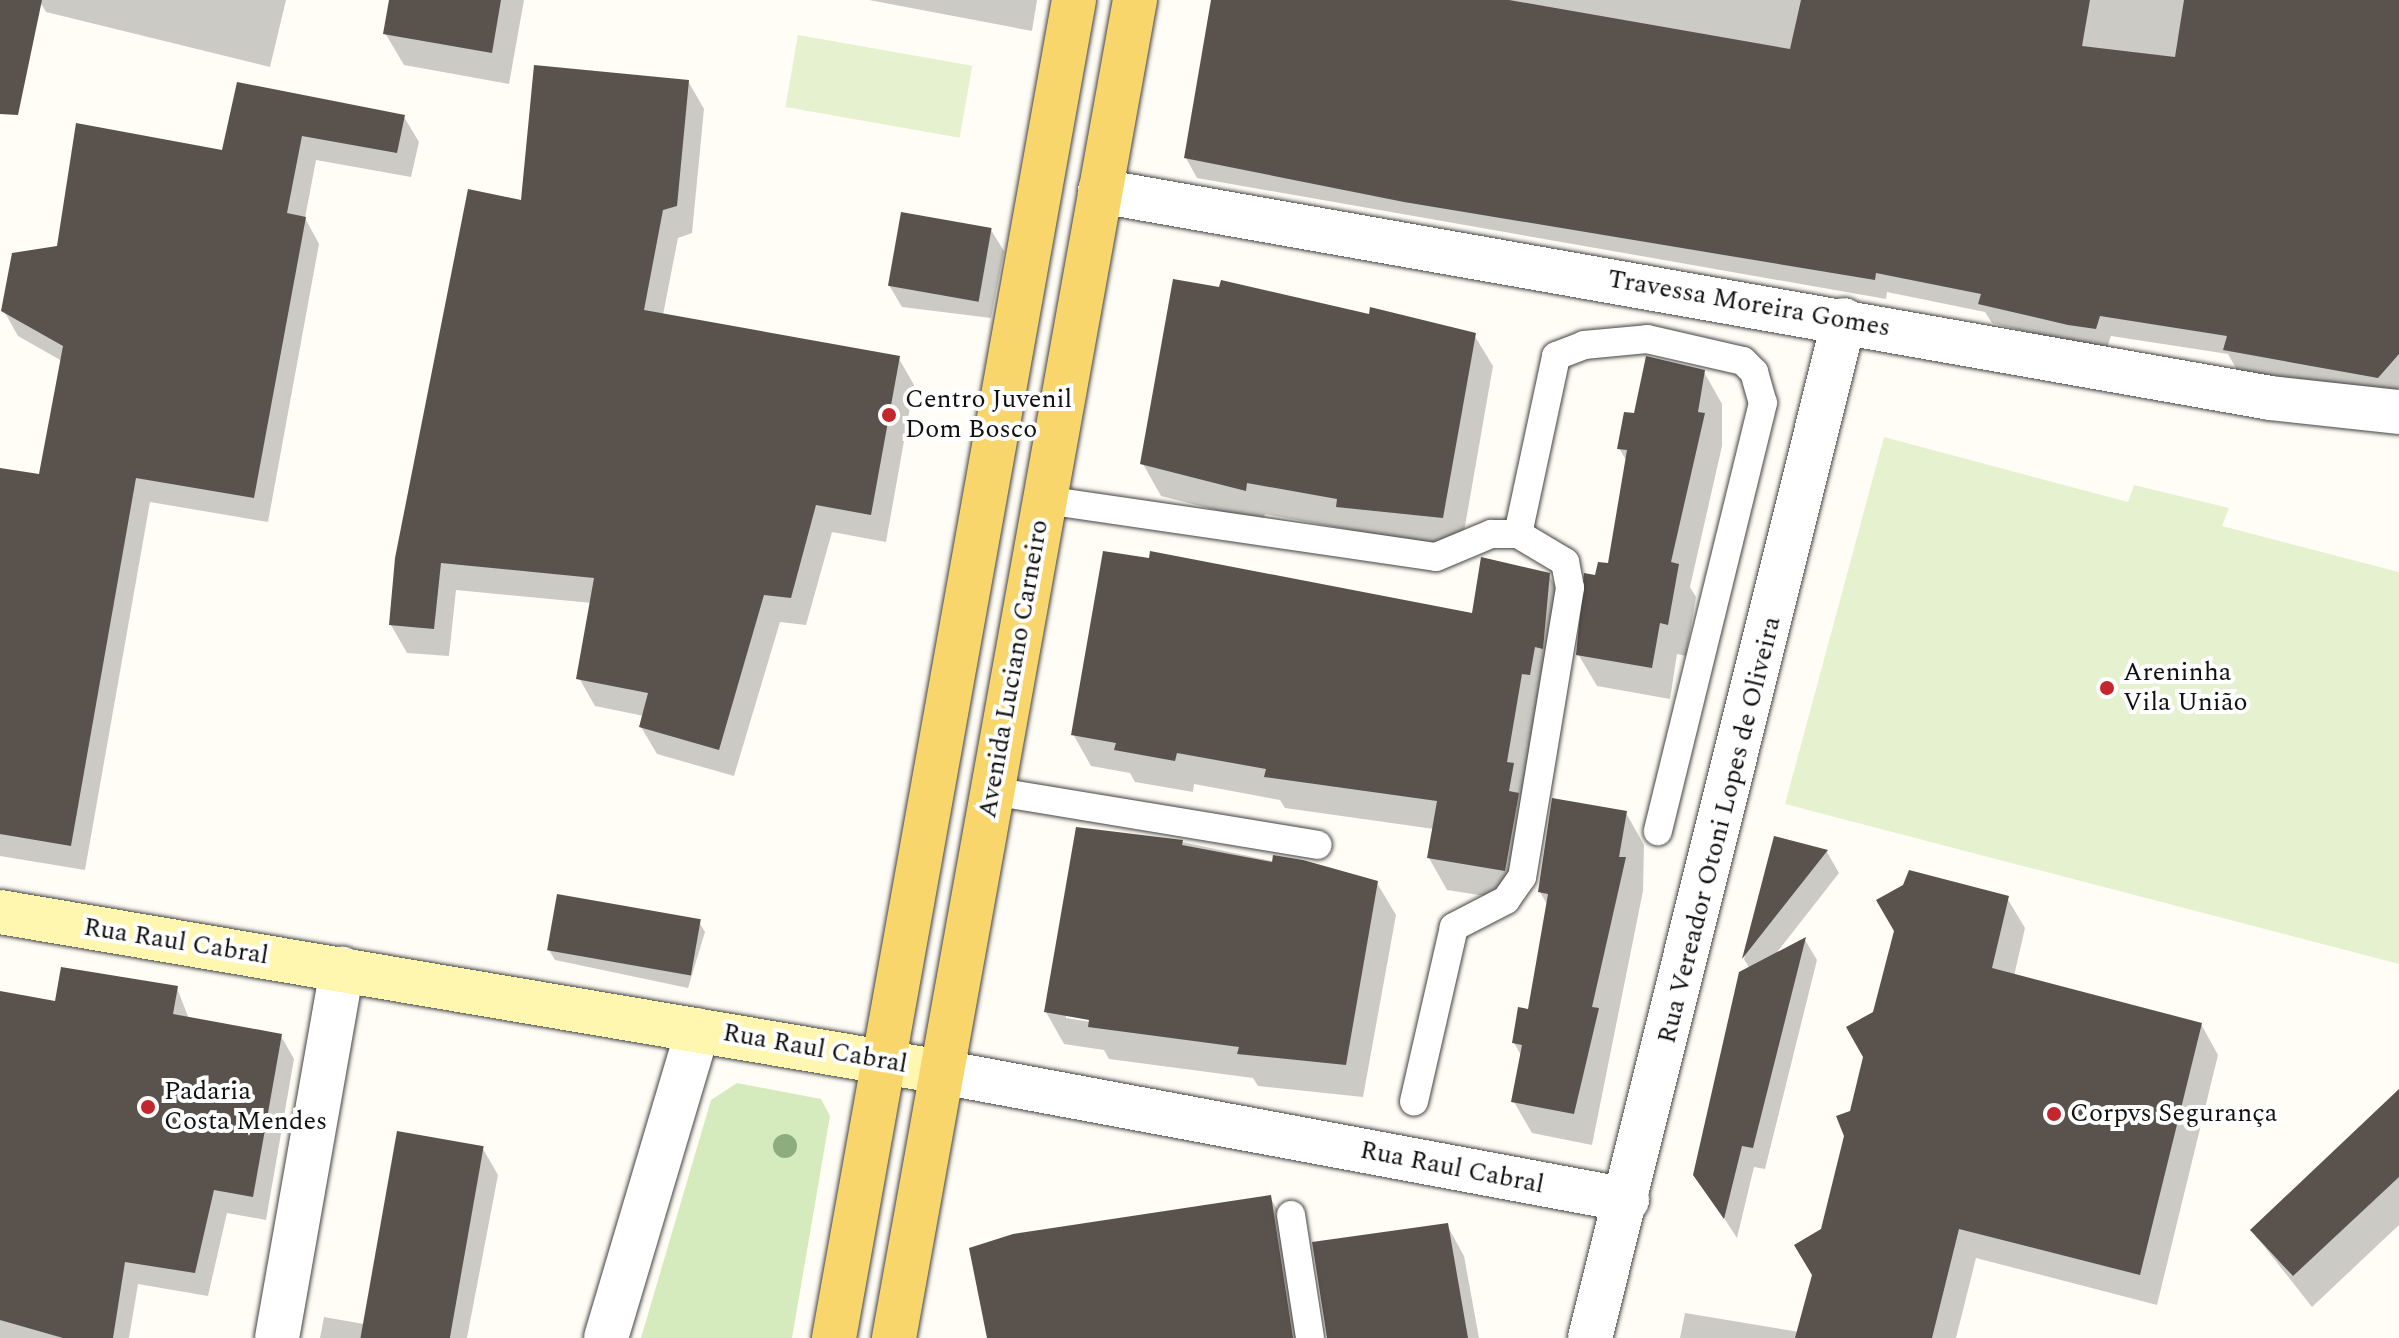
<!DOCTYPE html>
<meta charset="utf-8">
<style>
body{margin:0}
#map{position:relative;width:2399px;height:1338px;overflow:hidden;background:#fffdf5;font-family:Spectral,serif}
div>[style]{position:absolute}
.green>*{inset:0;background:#d5ebbd}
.pitch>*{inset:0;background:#e6f2cf;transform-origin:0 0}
.shadow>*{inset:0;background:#0003}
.building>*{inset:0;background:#5a524d;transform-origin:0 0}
.roads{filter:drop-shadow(0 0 2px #444) drop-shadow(0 0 2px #444)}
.service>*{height:28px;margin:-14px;padding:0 14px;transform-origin:14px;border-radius:14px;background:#fff}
.minor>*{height:44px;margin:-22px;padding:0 22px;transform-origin:22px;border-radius:22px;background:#fff}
.secondary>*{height:44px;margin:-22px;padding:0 22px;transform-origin:22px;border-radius:22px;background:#fff6b0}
.primary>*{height:44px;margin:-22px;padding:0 22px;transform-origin:22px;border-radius:22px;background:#f9d66b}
.trees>*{width:24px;height:24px;margin:-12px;border-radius:50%;background:#8dad7f}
.dots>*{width:22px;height:22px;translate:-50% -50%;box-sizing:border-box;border:4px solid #fff;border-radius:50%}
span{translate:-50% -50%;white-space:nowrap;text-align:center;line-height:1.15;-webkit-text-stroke:8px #fff;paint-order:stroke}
.street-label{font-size:26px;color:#111}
.poi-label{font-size:26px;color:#111}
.left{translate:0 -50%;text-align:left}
</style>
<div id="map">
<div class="green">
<i style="clip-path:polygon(737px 1083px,821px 1099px,830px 1116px,792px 1338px,641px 1338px,711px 1100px)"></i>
</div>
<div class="pitch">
<i style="left:798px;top:35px;width:177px;height:73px;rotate:10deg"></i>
<i style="clip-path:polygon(1884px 437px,2128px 502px,2134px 485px,2229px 508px,2222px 526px,2399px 572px,2399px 964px,1785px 804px)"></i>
</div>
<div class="shadow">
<i style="clip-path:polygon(39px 0,286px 0,270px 67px,46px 12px)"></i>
<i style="clip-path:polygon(391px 0,524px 0,509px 84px,404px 65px,385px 33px)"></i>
<i style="clip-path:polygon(869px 0,1037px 0,1032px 31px)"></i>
<i style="clip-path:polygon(1213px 0,2399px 0,2399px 387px,2389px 398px,2237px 370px,2228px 354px,2111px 336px,2107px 348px,2081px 345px,1992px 323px,1985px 312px,1887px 292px,1886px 299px,1197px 178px,1186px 158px)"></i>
<i style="clip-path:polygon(688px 81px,704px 109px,692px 233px,678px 238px,663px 315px,898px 357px,914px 385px,886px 542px,832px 532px,806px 625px,780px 622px,734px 776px,657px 754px,641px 727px,644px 716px,595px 706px,579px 678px,592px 603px,456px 590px,449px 656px,407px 653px,391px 625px,523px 202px)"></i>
<i style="clip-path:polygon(238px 84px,404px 117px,419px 142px,411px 177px,316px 160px,305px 218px,319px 244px,268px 522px,150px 502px,85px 870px,0 856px,0 470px,41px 477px,62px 361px,18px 336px,4px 311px,59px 248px,224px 152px)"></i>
<i style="clip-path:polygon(991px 230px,1004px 251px,991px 318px,902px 307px,889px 285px)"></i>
<i style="clip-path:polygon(1371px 317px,1474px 335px,1493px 366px,1461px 549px,1356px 538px,1351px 530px,1265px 514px,1263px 522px,1161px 496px,1143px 464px)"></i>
<i style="clip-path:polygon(1704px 372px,1722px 404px,1722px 446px,1690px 587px,1696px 597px,1686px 656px,1677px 654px,1670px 699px,1597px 686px,1578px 654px,1597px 578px,1609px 566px,1627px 462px,1619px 448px,1636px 415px)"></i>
<i style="clip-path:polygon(1548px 574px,1567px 606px,1523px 902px,1447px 890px,1429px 858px,1434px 829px,1285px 808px,1280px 800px,1194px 784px,1193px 792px,1135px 782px,1130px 773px,1091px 766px,1073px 734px,1473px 616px)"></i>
<i style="clip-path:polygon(1626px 813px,1644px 845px,1643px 891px,1592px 1145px,1532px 1133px,1514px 1102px,1522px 1057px,1514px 1043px,1529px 1011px,1548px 906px,1540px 892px)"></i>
<i style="clip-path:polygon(1775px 838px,1827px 852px,1839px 873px,1774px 956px,1805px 940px,1817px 960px,1765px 1169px,1754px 1167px,1737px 1238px,1695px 1174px,1750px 969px,1744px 959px)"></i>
<i style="clip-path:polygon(evenodd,1182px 842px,1377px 883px,1396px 915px,1363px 1097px,1258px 1086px,1253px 1078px,1109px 1059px,1104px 1050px,1064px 1044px,1046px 1012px,1182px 842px,1066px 1014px,1099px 1020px,1098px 1023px,1066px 1018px,1066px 1014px)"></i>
<i style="clip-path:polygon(2007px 898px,2025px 928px,2014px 976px,2201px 1024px,2218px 1055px,2157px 1305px,1976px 1258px,1956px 1338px,1680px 1338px,1685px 1313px,1799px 1332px,1875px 1013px)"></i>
<i style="clip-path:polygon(699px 922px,705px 932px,688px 988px,555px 960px,549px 950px)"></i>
<i style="clip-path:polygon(177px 988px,189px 1019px,281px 1036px,294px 1059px,266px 1220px,227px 1213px,208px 1296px,138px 1284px,129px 1338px,0 1338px,0 993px,57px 1003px)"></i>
<i style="clip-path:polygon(2399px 1092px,2399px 1225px,2312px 1307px,2252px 1231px)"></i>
<i style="clip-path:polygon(483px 1149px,498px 1175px,467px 1338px,320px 1338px,324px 1317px,364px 1324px)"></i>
<i style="clip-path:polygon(1270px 1197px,1287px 1227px,1305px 1338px,988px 1338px)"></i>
<i style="clip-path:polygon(1447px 1225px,1464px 1256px,1479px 1338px,1327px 1338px)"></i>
</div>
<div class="building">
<i style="clip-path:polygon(0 0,42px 0,18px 115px,0 114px)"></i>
<i style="clip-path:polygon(389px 0,501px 0,492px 53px,383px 34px)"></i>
<i style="clip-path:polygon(1211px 0,1509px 0,1790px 49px,1801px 0,2090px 0,2082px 46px,2175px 57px,2184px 0,2399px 0,2399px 354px,2378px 378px,2223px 350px,2227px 336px,2100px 316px,2096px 329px,2068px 325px,1978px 304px,1981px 294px,1876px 273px,1875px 280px,1404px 202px,1184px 158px)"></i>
<i style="clip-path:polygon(534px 65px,689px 80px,677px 206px,663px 210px,644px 310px,900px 356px,871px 515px,816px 505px,791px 598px,764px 595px,719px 750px,639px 727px,648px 693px,576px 679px,594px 578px,441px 563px,434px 629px,389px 625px,395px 558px,468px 189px,521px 200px)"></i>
<i style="clip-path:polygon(237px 82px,405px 115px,397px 153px,302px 136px,287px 213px,306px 217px,254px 498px,136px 478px,71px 846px,0 834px,0 468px,39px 474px,63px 346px,1px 311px,12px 253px,57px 246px,76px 123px,222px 150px)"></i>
<i style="left:901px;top:212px;width:92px;height:75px;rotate:10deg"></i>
<i style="clip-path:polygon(1173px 279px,1219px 287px,1221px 280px,1369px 314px,1370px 307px,1476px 333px,1443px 518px,1336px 507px,1337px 499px,1247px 483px,1246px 491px,1140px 464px)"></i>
<i style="clip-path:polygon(1646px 356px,1705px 370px,1698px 412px,1705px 413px,1671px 562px,1679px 564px,1668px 625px,1660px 623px,1652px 668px,1576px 655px,1584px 573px,1595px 575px,1598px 562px,1608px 563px,1627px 450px,1617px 449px,1624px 412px,1634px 413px)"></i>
<i style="clip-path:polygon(1103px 551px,1149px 558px,1150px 551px,1472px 613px,1481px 557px,1550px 573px,1543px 649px,1535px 647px,1530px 675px,1522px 674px,1507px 762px,1514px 763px,1509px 791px,1519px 793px,1505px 871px,1427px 858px,1437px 801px,1264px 777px,1266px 769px,1177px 753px,1175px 761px,1114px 750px,1116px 743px,1071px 735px)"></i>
<i style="clip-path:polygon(1552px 798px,1627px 811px,1619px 857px,1626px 857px,1592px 1007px,1599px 1008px,1574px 1114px,1511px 1102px,1522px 1045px,1512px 1043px,1518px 1007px,1528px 1009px,1548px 894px,1538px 892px)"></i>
<i style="clip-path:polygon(1076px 827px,1183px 840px,1182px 845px,1272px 862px,1273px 855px,1303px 860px,1378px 881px,1346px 1065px,1237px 1054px,1239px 1047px,1088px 1027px,1089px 1020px,1044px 1012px)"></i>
<i style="clip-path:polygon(1774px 836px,1828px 850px,1742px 959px)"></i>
<i style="clip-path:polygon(1909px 870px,2009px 896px,1992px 968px,2202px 1023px,2140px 1275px,1959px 1229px,1932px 1338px,1795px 1338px,1812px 1275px,1794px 1245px,1821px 1229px,1844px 1136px,1836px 1116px,1850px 1111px,1863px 1057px,1846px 1027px,1873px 1012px,1894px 931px,1876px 900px,1903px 885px)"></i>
<i style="left:557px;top:894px;width:146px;height:57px;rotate:10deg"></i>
<i style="clip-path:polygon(1806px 937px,1753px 1148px,1742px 1146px,1724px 1219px,1693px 1175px,1739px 972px)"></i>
<i style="clip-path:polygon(61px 967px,178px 986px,173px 1014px,282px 1034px,253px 1197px,214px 1190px,195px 1273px,125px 1262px,113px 1338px,63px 1338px,0 1320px,0 991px,55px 1001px)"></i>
<i style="clip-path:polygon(2399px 1089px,2399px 1177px,2293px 1276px,2250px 1230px)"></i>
<i style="left:397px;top:1131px;width:88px;height:210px;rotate:10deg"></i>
<i style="clip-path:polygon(1271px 1195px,1293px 1338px,987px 1338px,969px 1248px,1013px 1234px)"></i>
<i style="clip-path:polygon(1448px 1223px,1468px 1338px,1327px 1338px,1312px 1242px)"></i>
</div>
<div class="roads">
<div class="service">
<i style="left:1045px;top:500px;width:395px;rotate:8.3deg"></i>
<i style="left:1436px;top:557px;width:60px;rotate:-22.7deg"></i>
<i style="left:1491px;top:534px;width:27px"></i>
<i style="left:1518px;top:534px;width:55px;rotate:30.8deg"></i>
<i style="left:1565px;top:562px;width:26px;rotate:79deg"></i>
<i style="left:1570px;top:588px;width:293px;rotate:99.4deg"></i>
<i style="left:1522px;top:877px;width:28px;rotate:125deg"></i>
<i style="left:1506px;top:900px;width:59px;rotate:152.6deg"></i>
<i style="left:1454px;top:927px;width:179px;rotate:102.9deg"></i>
<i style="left:1518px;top:534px;width:182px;rotate:-77.9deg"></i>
<i style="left:1556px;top:356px;width:30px;rotate:-21deg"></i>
<i style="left:1584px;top:345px;width:63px;rotate:-5.4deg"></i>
<i style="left:1647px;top:339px;width:98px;rotate:12.9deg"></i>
<i style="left:1743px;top:361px;width:16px;rotate:45deg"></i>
<i style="left:1754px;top:372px;width:32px;rotate:74deg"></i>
<i style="left:1763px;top:403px;width:441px;rotate:103.8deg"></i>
<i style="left:992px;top:791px;width:330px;rotate:9.4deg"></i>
<i style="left:1291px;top:1215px;width:124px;rotate:81.2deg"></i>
</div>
<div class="minor">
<i style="left:1100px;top:191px;width:1188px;rotate:10.03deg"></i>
<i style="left:2270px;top:398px;width:130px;rotate:6.2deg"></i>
<i style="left:942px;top:1072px;width:697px;rotate:10.58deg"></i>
<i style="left:277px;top:1338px;width:375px;rotate:-80deg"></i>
<i style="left:606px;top:1338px;width:321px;rotate:-73.4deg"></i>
<i style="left:1590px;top:1338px;width:1049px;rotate:-75.99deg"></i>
</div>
<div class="secondary">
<i style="left:0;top:912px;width:955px;rotate:9.64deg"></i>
</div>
<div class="primary">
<i style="left:834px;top:1338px;width:1359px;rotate:-79.83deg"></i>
<i style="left:894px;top:1338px;width:1360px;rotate:-79.79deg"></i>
</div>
</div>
<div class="trees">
<i style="left:785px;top:1146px"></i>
</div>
<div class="dots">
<i style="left:889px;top:415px;background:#c4262e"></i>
<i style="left:2107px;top:688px;background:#c4262e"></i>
<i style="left:148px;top:1107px;background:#c4262e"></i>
<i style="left:2054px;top:1114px;background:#c4262e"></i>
</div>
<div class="street-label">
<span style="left:1749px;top:304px;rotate:10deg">Travessa Moreira Gomes</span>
<span style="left:1014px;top:669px;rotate:-80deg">Avenida Luciano Carneiro</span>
<span style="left:1720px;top:830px;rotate:-76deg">Rua Vereador Otoni Lopes de Oliveira</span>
<span style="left:176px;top:942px;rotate:9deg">Rua Raul Cabral</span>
<span style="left:815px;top:1049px;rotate:10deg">Rua Raul Cabral</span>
<span style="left:1452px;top:1168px;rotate:11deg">Rua Raul Cabral</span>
</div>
<div class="poi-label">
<span class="left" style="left:905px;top:415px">Centro Juvenil<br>Dom Bosco</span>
<span class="left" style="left:2123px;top:688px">Areninha<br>Vila União</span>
<span class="left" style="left:164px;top:1107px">Padaria<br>Costa Mendes</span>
<span class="left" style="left:2070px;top:1114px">Corpvs Segurança</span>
</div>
</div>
